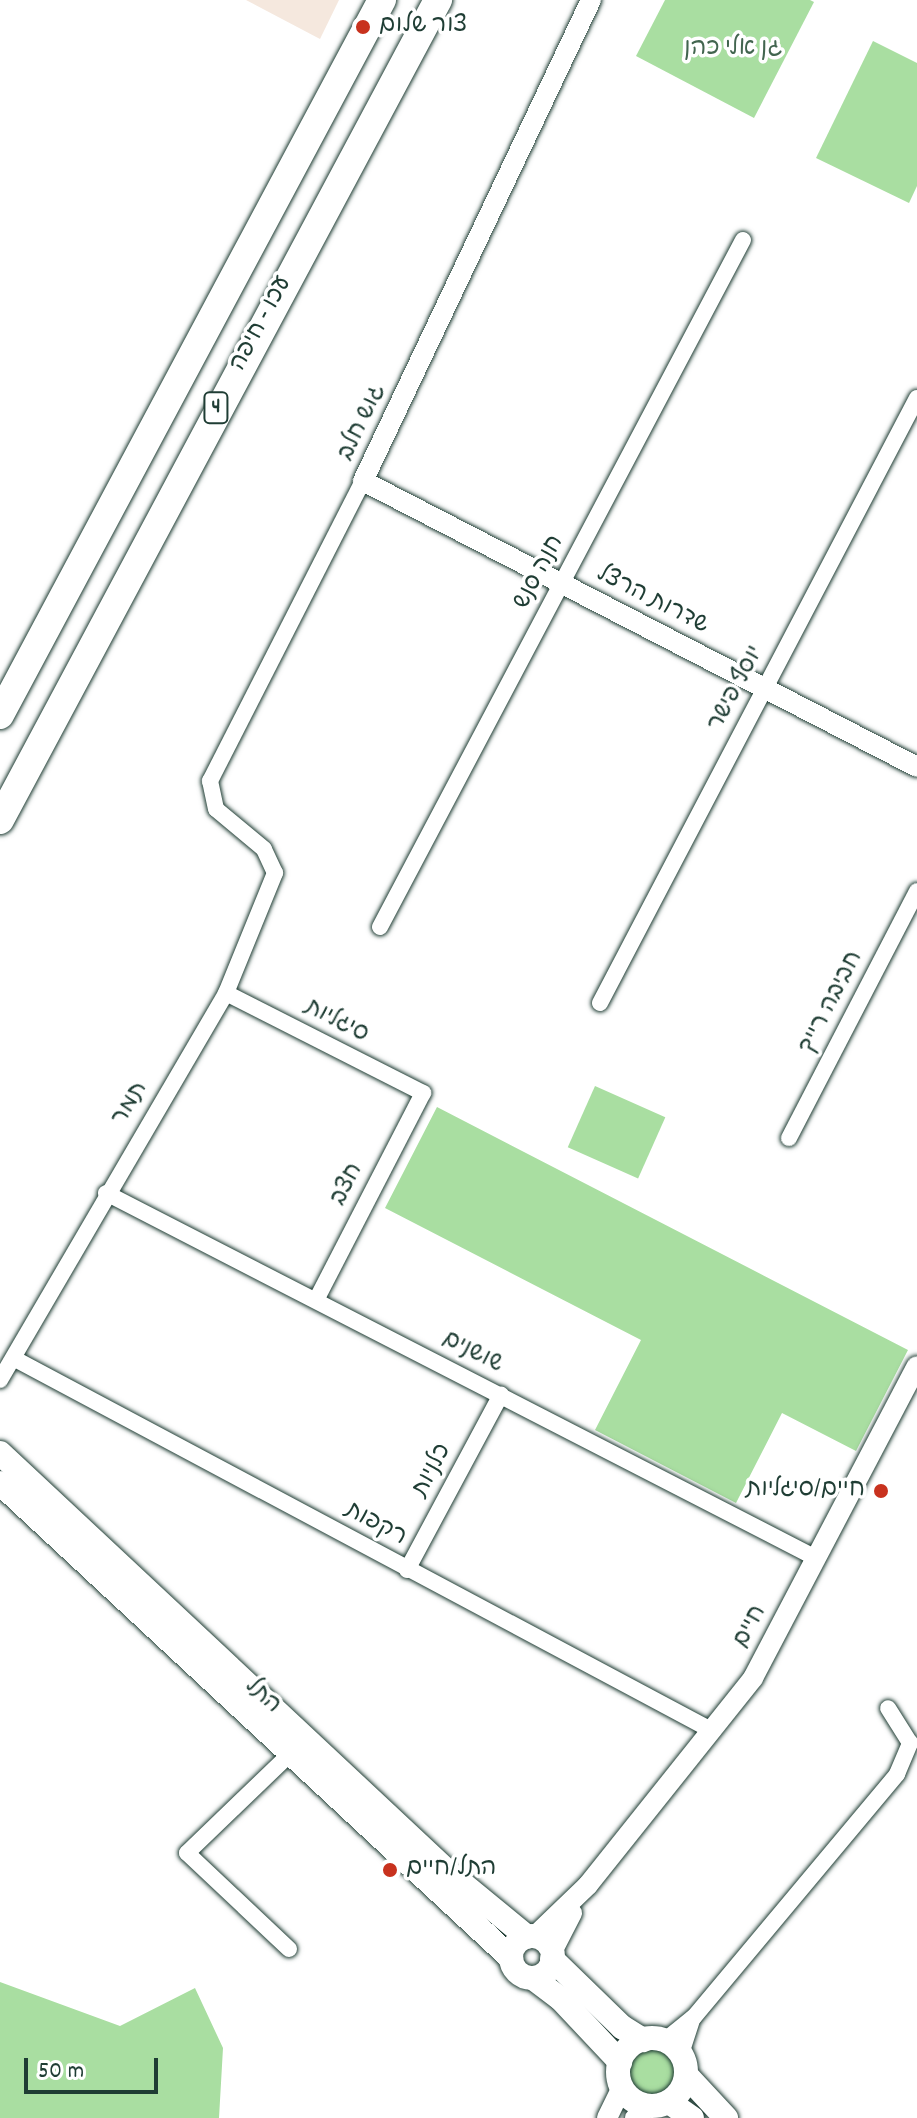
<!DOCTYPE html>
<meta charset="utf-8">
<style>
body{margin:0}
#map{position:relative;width:917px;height:2118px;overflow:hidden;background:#fff;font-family:Dekko,"Playpen Sans Hebrew",sans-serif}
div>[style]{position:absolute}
.built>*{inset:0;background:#f5e8de}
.green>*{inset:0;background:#a9dea1;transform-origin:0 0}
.round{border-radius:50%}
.roads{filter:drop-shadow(0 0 2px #1f3d34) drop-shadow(0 0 2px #1f3d34)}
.minor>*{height:16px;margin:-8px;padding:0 8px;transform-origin:8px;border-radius:8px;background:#fff}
.tertiary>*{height:20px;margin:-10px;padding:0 10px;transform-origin:10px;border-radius:10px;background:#fff}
.secondary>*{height:24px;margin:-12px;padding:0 12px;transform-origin:12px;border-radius:12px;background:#fff}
.secondary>.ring{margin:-12px;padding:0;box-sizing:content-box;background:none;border:24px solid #fff;border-radius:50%}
.trunk>*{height:28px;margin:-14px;padding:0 14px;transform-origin:14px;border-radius:14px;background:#fff}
.dots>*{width:22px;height:22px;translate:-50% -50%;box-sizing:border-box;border:4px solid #fff;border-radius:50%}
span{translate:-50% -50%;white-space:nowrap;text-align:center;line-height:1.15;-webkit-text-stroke:7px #fff;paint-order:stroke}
.shield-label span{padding:2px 6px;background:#fff;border:2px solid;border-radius:6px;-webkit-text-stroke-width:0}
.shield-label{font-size:22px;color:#1f3d34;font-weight:700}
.poi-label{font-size:24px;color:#1f3d34}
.left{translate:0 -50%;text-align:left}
.right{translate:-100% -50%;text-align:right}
.park-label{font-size:24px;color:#42654f}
.street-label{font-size:24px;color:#1f3d34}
.scale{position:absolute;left:24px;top:2058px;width:134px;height:36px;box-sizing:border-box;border:4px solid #1f3d34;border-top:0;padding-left:10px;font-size:24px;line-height:28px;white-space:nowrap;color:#1f3d34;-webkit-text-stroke:6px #fff;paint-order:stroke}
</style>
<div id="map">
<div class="built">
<i style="clip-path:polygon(246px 0,339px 0,320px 39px)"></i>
</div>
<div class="green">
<i style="clip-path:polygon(665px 0,810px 0,814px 2px,754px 118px,636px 56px)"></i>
<i style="clip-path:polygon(873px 41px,917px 63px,917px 186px,909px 203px,816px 158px)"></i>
<i style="left:595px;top:1086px;width:77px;height:67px;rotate:24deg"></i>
<i style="clip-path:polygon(437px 1107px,908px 1350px,856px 1451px,782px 1413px,736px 1503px,595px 1430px,641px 1340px,385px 1208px)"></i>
<i style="clip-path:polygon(0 1982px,120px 2026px,195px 1988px,223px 2048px,219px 2118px,0 2118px)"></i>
<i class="round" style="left:628px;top:2048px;width:48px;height:48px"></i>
</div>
<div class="roads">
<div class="minor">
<i style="left:380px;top:927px;width:777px;rotate:-62.15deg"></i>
<i style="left:226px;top:993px;width:221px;rotate:26.9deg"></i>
<i style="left:423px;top:1093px;width:233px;rotate:117.3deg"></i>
<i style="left:600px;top:1003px;width:683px;rotate:-62.35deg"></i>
<i style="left:789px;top:1138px;width:278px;rotate:-62.6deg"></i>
<i style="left:106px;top:1193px;width:798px;rotate:27.21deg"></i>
<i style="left:15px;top:1359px;width:791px;rotate:28.06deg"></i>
<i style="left:0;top:1380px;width:448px;rotate:-59.7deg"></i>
<i style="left:226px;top:993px;width:130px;rotate:-67.8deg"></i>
<i style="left:275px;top:873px;width:26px;rotate:-115deg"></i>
<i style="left:264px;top:849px;width:62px;rotate:-140.2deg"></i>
<i style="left:216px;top:809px;width:29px;rotate:-102deg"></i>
<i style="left:210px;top:781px;width:337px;rotate:-63deg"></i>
<i style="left:407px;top:1570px;width:199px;rotate:-61.8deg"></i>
<i style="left:289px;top:1949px;width:140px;rotate:-136.7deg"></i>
<i style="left:187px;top:1853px;width:150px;rotate:-43.9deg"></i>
<i style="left:664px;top:2041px;width:38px;rotate:-39deg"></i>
<i style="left:694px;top:2017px;width:317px;rotate:-50.1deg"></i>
<i style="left:897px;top:1774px;width:34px;rotate:-67deg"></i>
<i style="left:910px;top:1743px;width:41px;rotate:-122.2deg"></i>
<i style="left:681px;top:2054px;width:38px;rotate:-72deg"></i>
</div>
<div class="tertiary">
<i style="left:591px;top:0;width:532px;rotate:115.36deg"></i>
<i style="left:363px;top:481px;width:623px;rotate:27.3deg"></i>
<i style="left:534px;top:1937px;width:75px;rotate:-43.9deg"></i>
<i style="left:588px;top:1885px;width:265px;rotate:-51.4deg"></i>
<i style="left:753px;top:1678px;width:352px;rotate:-62.3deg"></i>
<i style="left:552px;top:1952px;width:44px;rotate:-62.9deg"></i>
<i style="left:607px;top:2118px;width:34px;rotate:-64deg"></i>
<i style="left:635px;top:2118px;width:18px;rotate:-41deg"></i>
</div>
<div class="secondary">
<i style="left:0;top:1453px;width:613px;rotate:43.08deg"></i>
<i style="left:448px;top:1872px;width:102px;rotate:39.4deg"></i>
<i style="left:0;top:1483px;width:698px;rotate:42.91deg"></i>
<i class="ring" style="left:511px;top:1936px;width:18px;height:18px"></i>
<i style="left:552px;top:1959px;width:98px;rotate:44.2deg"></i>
<i style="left:622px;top:2027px;width:25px;rotate:32deg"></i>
<i style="left:533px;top:1978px;width:34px;rotate:37deg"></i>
<i style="left:560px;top:1998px;width:88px;rotate:46.8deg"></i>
<i class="ring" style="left:618px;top:2038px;width:44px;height:44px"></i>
<i style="left:686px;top:2075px;width:59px;rotate:47.1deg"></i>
<i style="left:669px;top:2102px;width:28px;rotate:35deg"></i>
</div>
<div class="trunk">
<i style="left:0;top:715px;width:811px;rotate:-61.89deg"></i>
<i style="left:0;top:820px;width:930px;rotate:-61.89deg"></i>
</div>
</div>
<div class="dots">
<i style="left:363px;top:27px;background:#c8321e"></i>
<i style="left:881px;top:1491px;background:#c8321e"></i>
<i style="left:390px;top:1870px;background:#c8321e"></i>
</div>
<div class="shield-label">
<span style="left:216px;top:408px">4</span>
</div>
<div class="poi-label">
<span class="left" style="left:379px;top:27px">צור שלום</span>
<span class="right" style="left:865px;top:1491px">חיים/סיגליות</span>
<span class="left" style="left:406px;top:1870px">התל/חיים</span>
</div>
<div class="park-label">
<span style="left:733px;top:50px">גן אלי כהן</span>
</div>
<div class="street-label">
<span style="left:262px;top:324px;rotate:-62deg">עכו - חיפה</span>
<span style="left:363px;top:423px;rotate:-65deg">גוש חלב</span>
<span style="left:540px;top:573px;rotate:-62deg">חנה סנש</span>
<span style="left:652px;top:601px;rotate:27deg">שדרות הרצל</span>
<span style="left:737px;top:689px;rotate:-62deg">יוסף פישר</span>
<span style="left:832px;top:1003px;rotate:-63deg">חביבה רייך</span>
<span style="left:336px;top:1022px;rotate:27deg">סיגליות</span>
<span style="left:131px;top:1104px;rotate:-59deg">תמר</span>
<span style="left:348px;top:1185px;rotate:-63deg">חצב</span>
<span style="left:472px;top:1353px;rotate:27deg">שושנים</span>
<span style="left:433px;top:1471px;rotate:-62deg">כלניות</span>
<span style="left:375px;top:1525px;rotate:28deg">רקפות</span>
<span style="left:751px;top:1627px;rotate:-62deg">חיים</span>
<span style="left:262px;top:1697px;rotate:43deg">התל</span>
</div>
<div class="scale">50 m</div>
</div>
